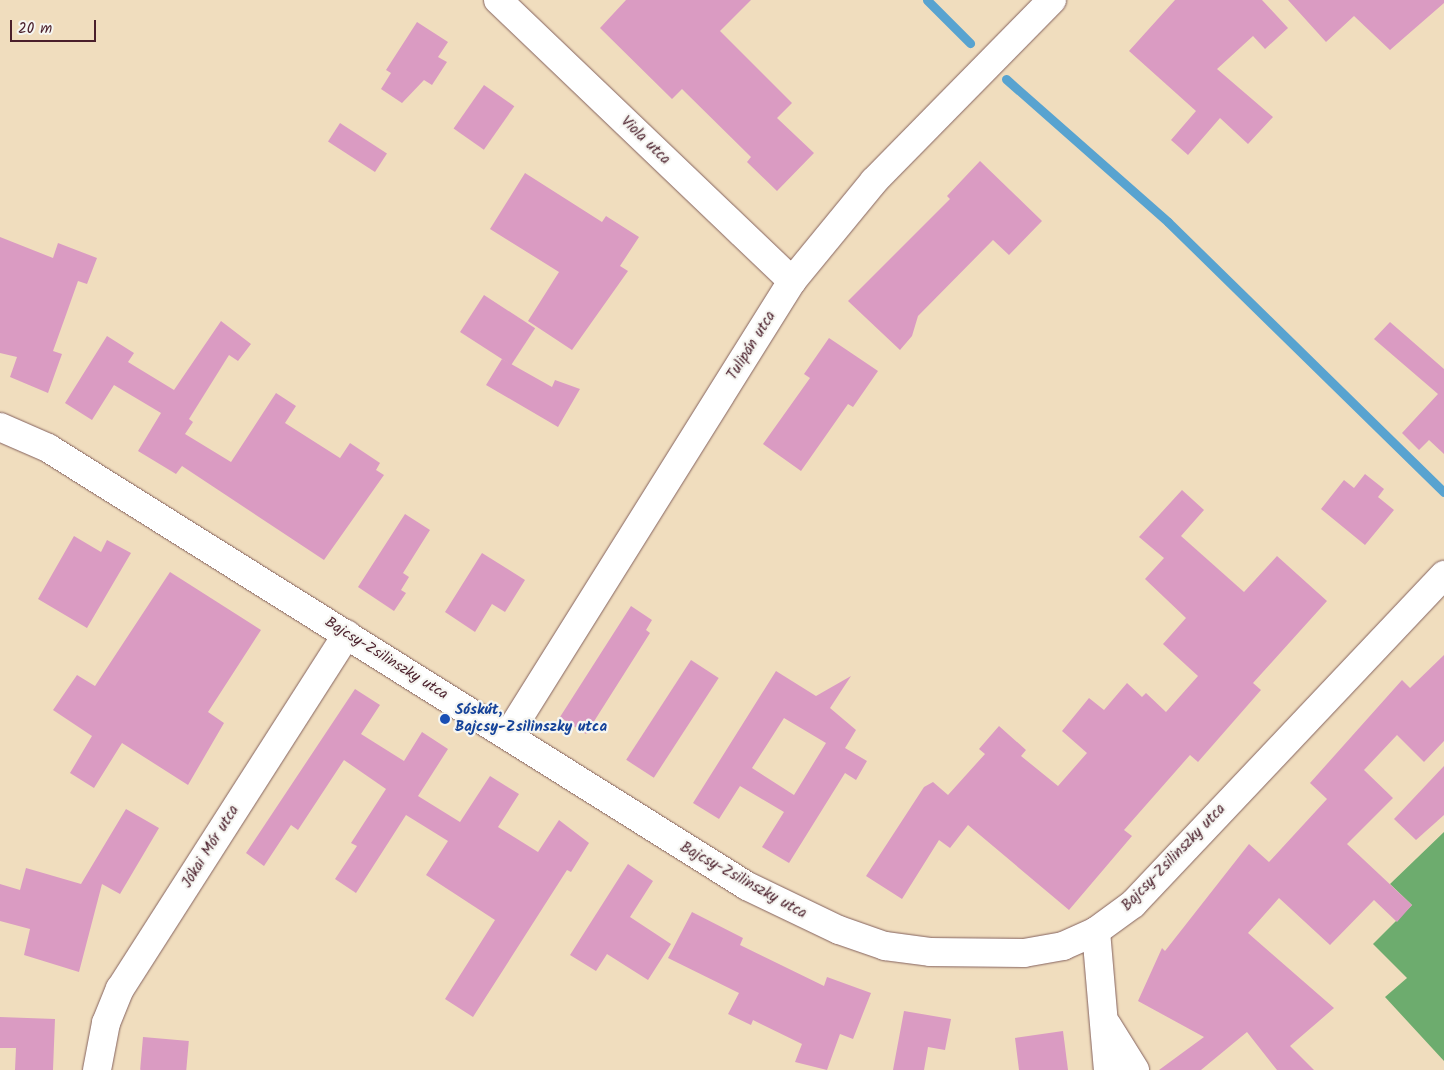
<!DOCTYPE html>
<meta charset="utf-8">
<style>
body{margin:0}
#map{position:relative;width:1444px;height:1070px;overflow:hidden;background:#f0ddbe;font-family:Kalam,sans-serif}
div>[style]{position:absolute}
.forest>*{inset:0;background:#6dac6e}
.stream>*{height:9px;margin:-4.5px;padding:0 4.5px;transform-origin:4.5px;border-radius:4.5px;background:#58a3d0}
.building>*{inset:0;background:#da9bc2;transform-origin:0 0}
.roads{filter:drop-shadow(0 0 1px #84625e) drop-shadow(0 0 1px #84625e)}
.minor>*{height:28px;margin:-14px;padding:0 14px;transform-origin:14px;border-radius:14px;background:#fff}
.tertiary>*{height:28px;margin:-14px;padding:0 14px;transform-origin:14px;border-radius:14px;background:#fff}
.dots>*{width:14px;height:14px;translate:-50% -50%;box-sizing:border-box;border:2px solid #f6f6f2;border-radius:50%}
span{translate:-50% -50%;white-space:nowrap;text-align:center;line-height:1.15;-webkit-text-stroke:4.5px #f6f6f2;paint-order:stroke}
.street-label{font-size:15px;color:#4a1f2b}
.transit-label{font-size:15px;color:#164399;font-weight:700}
.left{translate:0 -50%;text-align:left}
.scale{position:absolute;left:10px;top:20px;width:86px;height:22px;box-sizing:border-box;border:2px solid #4a1f2b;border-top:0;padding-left:6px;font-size:15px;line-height:18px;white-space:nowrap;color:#4a1f2b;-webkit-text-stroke:4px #f6f6f2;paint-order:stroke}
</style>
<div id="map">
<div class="forest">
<i style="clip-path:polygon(1444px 832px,1444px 1061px,1385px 997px,1407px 978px,1373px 944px,1412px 905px,1390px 884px)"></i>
</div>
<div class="stream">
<i style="left:927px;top:0;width:61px;rotate:45deg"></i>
<i style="left:1006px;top:79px;width:216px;rotate:41.4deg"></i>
<i style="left:1168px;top:222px;width:386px;rotate:44.4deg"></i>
</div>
<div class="building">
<i style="clip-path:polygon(626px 0,751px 0,720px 31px,792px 103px,777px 118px,814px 153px,777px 191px,747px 162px,751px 157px,682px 89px,672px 99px,600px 28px)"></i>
<i style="clip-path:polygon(1175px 0,1262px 0,1288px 28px,1265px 49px,1253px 36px,1217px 69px,1273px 117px,1248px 144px,1220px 118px,1188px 155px,1171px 140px,1196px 111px,1129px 51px)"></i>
<i style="clip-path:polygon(1288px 0,1444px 0,1444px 3px,1390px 50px,1354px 16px,1326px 42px)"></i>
<i style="clip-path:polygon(417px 22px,448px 42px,438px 57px,447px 62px,432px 85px,424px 80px,402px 103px,381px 89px,391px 73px,386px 70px)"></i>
<i style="left:484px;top:85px;width:37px;height:53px;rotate:35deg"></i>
<i style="left:340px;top:123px;width:56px;height:22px;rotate:33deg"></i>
<i style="clip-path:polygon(980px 161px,1042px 221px,1009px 255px,993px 240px,918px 316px,912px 336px,900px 350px,848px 301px,950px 199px,947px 196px)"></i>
<i style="clip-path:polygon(525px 173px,602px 222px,606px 216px,639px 237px,620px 266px,628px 271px,572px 350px,528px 321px,559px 272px,490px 229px)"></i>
<i style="clip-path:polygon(0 237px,53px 258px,58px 243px,97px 258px,87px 284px,78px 281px,67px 312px,53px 351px,62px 354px,48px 393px,10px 377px,17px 357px,0 353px)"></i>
<i style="left:484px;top:295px;width:61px;height:44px;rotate:33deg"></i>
<i style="clip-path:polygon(221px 321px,251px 344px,238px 361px,229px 355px,189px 419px,193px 422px,185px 434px,231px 462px,276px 393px,296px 406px,285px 423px,340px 458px,350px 443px,380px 463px,376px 470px,384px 475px,324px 560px,182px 466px,176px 474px,138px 451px,161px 413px,114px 385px,92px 420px,65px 403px,107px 336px,134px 353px,128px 362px,174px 390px)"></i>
<i style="clip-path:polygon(1390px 322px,1444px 369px,1444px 454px,1429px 440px,1419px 450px,1402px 433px,1438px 394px,1374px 339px)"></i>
<i style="clip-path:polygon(829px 338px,878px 371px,853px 407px,848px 404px,801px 471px,763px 444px,810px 378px,804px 374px)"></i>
<i style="clip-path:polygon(502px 359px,552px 387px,555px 380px,580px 389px,558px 427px,486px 385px)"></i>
<i style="clip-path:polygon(1365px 474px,1384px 489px,1378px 497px,1394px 510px,1365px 545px,1321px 509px,1344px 480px,1354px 488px)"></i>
<i style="clip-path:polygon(1182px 490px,1204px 510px,1181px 536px,1244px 592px,1277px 556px,1327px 601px,1253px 683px,1261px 690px,1198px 762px,1190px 755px,1124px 830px,1132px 836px,1069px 910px,968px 825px,950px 848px,939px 840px,902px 899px,866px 876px,924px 787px,933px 782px,948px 795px,985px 754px,979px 749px,999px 726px,1026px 750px,1021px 756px,1058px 786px,1087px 753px,1062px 731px,1089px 698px,1104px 710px,1127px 683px,1142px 697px,1146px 693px,1166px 712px,1198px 676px,1163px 644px,1186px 618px,1145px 579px,1164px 558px,1139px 537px)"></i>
<i style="clip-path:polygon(405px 514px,430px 530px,403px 573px,409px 577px,401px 590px,406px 593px,394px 611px,358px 587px)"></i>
<i style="clip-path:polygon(74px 536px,101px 552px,107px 540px,131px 553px,87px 628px,38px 599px)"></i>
<i style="clip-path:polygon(482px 553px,525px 580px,505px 612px,492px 604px,475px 632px,445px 612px)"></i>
<i style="clip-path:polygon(170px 572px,261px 630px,208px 712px,224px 723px,188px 785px,122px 743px,94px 788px,70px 773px,92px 736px,53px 710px,77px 675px,95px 686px)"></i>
<i style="clip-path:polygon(631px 606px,652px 620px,646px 630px,650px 633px,586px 734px,560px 717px)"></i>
<i style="clip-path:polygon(1444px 655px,1444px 741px,1424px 762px,1397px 735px,1364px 770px,1393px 798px,1347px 844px,1412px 905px,1397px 922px,1374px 900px,1330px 945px,1279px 898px,1248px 933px,1334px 1008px,1290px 1046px,1314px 1070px,1277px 1070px,1247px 1032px,1201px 1070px,1159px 1070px,1204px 1037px,1138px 1001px,1162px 948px,1165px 951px,1249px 844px,1269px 862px,1327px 799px,1310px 783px,1402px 680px,1410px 688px)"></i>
<i style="left:691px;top:660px;width:33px;height:119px;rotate:33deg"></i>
<i style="clip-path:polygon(evenodd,776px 671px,816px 696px,851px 676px,830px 708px,856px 730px,845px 748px,867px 761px,856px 780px,845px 773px,789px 863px,762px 847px,784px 812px,740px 786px,719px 819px,693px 803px,776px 671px,784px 718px,826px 743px,794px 795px,752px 768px,784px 718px)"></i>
<i style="clip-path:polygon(355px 689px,380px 705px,361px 734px,404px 761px,422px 732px,448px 749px,418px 796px,460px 822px,490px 776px,519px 794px,498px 827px,538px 852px,559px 820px,589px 843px,571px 872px,567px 870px,473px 1017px,445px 999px,495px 920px,426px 875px,448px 841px,406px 815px,356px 893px,335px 879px,357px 846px,351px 843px,386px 789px,344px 760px,298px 830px,291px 825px,264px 866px,246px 853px)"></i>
<i style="clip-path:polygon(1444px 766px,1444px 815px,1416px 840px,1394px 819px)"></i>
<i style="clip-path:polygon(126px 809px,159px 828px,120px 894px,102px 884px,79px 972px,24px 955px,30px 929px,0 921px,0 884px,20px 890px,26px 868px,81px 884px)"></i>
<i style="clip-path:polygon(628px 864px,653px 881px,630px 917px,671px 944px,648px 980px,607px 954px,596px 971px,570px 955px)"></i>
<i style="clip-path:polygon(692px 912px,743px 938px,740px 945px,824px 986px,827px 977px,871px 993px,853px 1039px,840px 1034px,827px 1070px,795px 1062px,802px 1044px,753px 1020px,751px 1025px,728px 1014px,739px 993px,668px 958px)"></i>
<i style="clip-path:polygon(904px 1011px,951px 1019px,945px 1050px,928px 1047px,924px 1070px,893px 1070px)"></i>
<i style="clip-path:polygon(0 1017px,55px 1019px,53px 1070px,15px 1070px,16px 1048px,0 1048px)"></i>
<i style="clip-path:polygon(1063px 1031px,1068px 1070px,1019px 1070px,1015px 1038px)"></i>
<i style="left:143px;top:1037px;width:46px;height:33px;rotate:5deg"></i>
</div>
<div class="roads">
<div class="minor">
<i style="left:498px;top:0;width:407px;rotate:43.7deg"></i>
<i style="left:508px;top:735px;width:536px;rotate:-57.97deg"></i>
<i style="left:792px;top:281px;width:129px;rotate:-50.6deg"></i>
<i style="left:874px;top:181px;width:254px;rotate:-45.5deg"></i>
<i style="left:1096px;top:931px;width:140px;rotate:85.1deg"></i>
<i style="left:1107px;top:1025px;width:53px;rotate:58.1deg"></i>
<i style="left:97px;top:1070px;width:48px;rotate:-79.2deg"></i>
<i style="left:106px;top:1023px;width:37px;rotate:-68deg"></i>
<i style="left:120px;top:989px;width:421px;rotate:-57.4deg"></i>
</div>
<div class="tertiary">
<i style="left:0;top:427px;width:52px;rotate:23.6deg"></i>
<i style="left:48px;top:448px;width:825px;rotate:32.07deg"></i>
<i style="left:747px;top:886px;width:102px;rotate:25.6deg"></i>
<i style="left:839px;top:930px;width:49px;rotate:19.2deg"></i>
<i style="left:885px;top:946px;width:45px;rotate:7.6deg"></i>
<i style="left:930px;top:952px;width:94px;rotate:0.6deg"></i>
<i style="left:1024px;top:953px;width:40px;rotate:-10deg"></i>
<i style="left:1063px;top:946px;width:36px;rotate:-24deg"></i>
<i style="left:1096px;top:931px;width:46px;rotate:-36.1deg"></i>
<i style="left:1133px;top:904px;width:453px;rotate:-46.6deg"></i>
</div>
</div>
<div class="dots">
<i style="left:445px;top:719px;background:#1a4fb4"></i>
</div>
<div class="street-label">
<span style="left:645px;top:141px;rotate:44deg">Viola utca</span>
<span style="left:752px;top:346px;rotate:-58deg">Tulipán utca</span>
<span style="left:386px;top:659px;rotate:32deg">Bajcsy-Zsilinszky utca</span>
<span style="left:211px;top:847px;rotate:-58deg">Jókai Mór utca</span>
<span style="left:1174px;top:858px;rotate:-46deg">Bajcsy-Zsilinszky utca</span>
<span style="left:743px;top:881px;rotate:29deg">Bajcsy-Zsilinszky utca</span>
</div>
<div class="transit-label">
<span class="left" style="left:455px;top:719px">Sóskút,<br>Bajcsy-Zsilinszky utca</span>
</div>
<div class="scale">20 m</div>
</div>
